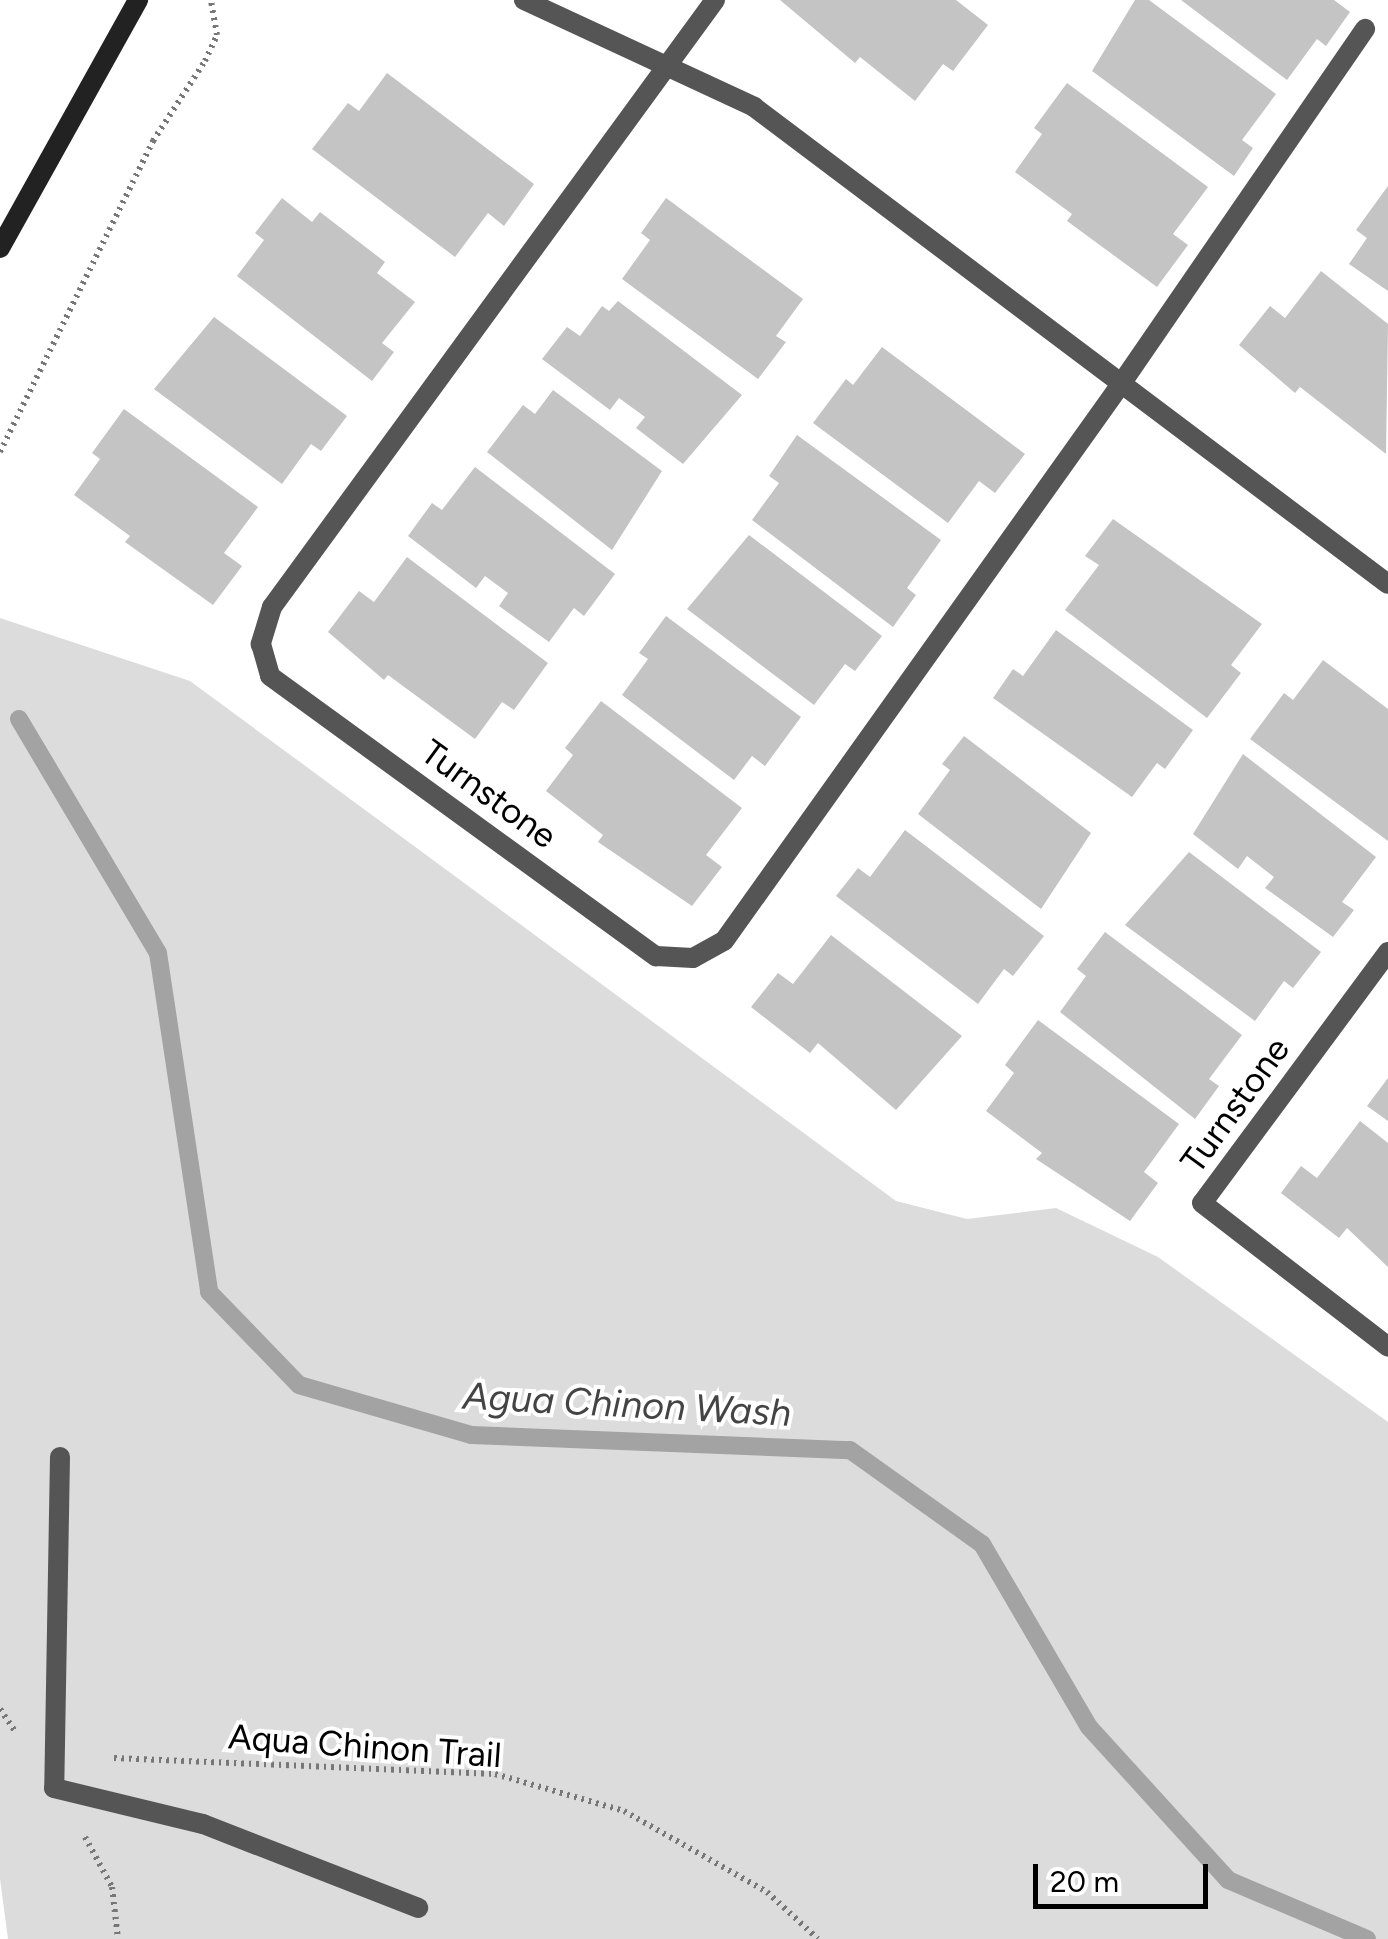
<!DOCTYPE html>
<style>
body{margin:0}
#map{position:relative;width:1388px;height:1939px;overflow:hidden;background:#fff;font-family:Figtree,sans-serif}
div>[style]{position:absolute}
.green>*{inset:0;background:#dcdcdc}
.stream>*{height:18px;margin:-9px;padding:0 9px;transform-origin:9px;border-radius:9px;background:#a3a3a3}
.building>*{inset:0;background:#c4c4c4}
.path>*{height:6px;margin-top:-3px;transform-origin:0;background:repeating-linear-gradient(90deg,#777 0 2.5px,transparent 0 7.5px)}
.lane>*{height:20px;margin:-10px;padding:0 10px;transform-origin:10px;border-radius:10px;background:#555}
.street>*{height:20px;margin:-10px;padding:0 10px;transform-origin:10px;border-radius:10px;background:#555}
.secondary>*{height:20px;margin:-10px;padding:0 10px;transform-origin:10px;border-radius:10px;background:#222}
span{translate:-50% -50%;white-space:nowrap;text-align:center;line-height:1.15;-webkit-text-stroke:8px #fff;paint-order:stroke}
.street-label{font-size:35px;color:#000}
.water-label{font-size:38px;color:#444;font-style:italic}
.scale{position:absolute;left:1033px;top:1864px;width:175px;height:45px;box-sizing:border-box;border:5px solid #000;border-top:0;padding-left:12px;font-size:30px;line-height:35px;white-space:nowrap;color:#000;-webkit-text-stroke:8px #fff;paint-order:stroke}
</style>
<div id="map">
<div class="green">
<i style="clip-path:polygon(0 618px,190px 681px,896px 1201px,967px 1219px,1056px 1208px,1158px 1257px,1388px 1422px,1388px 1939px,8px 1939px,0 1879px)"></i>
</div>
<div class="stream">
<i style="left:19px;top:719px;width:272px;rotate:59.3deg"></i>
<i style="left:158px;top:953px;width:343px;rotate:81.4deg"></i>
<i style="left:209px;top:1292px;width:129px;rotate:45.9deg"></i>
<i style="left:299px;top:1385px;width:179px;rotate:16.2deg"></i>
<i style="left:471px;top:1435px;width:379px;rotate:2.3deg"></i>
<i style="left:850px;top:1450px;width:162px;rotate:35.5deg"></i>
<i style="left:982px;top:1544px;width:212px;rotate:59.7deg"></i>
<i style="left:1089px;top:1727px;width:207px;rotate:47.7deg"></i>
<i style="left:1228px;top:1880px;width:151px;rotate:23deg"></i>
</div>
<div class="building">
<i style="clip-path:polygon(780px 0,956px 0,988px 25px,953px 71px,943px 64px,915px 101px,860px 57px,855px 63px)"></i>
<i style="clip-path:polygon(1135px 0,1149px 0,1276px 94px,1242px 140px,1253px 148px,1234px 176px,1092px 71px)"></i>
<i style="clip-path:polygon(1181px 0,1334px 0,1350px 12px,1326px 46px,1317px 39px,1287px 80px)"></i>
<i style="clip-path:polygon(387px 73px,534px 184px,504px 226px,488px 213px,455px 257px,312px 149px,348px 103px,359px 111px)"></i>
<i style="clip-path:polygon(1067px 83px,1208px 187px,1173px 234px,1188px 245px,1157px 287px,1067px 221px,1072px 214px,1015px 172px,1042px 134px,1034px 128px)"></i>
<i style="clip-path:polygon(1388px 186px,1388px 291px,1349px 264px,1367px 238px,1356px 230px)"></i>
<i style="clip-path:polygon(282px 198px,312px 222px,320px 212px,385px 262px,377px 273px,415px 302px,382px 343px,394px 352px,372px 381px,237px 276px,264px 240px,255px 233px)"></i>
<i style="clip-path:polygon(666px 198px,803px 299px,776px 336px,786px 342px,758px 379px,622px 279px,650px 240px,641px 233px)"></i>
<i style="clip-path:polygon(1321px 271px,1388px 324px,1386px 454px,1300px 387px,1295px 393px,1239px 345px,1270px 306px,1285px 318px)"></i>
<i style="clip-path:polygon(618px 301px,742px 395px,683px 464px,636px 428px,645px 417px,619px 398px,610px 410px,542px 359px,567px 327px,580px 336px,602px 306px,609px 311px)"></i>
<i style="clip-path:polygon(214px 317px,347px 416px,321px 451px,311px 444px,282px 484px,154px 389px)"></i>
<i style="clip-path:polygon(882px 347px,1025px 454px,995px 493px,979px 481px,948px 523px,813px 423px,846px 379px,853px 385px)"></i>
<i style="clip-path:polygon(553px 390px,662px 471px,612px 550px,487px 452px,523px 405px,535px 414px)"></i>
<i style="clip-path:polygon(124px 409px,258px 507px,224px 553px,242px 566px,213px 605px,125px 542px,130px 536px,74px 495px,100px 459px,92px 453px)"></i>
<i style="clip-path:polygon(797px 435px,941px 540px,907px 588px,916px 595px,893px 627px,752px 520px,779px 483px,769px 476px)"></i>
<i style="clip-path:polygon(475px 467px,615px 574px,584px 616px,574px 608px,549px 642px,499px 606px,508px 593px,485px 576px,476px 588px,408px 536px,432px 503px,442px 510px)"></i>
<i style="clip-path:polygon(1113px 519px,1262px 624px,1231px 665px,1241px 673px,1207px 718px,1065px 610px,1099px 565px,1085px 556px)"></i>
<i style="clip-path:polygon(749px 535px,882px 636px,855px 671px,845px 664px,814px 705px,687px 609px)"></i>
<i style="clip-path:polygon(407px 557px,548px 663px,514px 710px,502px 702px,475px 739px,388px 675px,384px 680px,328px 632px,359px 591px,374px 602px)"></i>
<i style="clip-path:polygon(666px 616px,801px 717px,765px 766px,752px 756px,734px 780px,622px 695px,648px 659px,639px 653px)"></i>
<i style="clip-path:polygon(1056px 630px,1193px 730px,1165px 769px,1157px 763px,1132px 797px,993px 698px,1013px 669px,1023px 676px)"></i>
<i style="clip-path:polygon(1323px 660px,1388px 709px,1388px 841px,1250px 739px,1284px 693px,1293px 700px)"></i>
<i style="clip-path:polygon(601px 701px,742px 808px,706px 855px,722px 867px,692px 906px,598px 842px,603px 835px,546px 791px,573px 755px,565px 748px)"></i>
<i style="clip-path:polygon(964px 736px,1091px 833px,1041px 909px,918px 814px,950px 770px,942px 764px)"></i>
<i style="clip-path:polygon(1243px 754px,1376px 857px,1342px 902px,1354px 910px,1333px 937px,1265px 888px,1274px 877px,1247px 856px,1238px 869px,1193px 834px)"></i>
<i style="clip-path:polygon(905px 830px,1044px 936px,1013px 976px,1004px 969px,978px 1004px,836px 896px,858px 868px,870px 877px)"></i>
<i style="clip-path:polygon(1189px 852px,1321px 952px,1293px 988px,1284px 981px,1255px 1021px,1125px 925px)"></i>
<i style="clip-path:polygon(1105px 932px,1242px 1035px,1209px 1079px,1219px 1086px,1195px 1119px,1060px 1012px,1086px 976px,1077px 969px)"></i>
<i style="clip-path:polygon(831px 935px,962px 1036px,896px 1110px,818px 1043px,810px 1053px,751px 1007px,778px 973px,793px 984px)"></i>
<i style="clip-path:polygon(1038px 1020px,1179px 1124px,1144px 1172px,1158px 1183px,1130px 1221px,1036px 1159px,1042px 1153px,986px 1111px,1014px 1073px,1005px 1065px)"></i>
<i style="clip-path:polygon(1388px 1078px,1388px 1121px,1367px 1106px)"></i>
<i style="clip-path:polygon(1360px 1121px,1388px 1143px,1388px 1267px,1347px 1228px,1339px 1238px,1281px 1193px,1301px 1166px,1317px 1178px)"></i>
</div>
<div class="path">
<i style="left:0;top:452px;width:347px;rotate:-63.8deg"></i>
<i style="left:153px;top:141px;width:95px;rotate:-57deg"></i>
<i style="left:205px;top:61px;width:29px;rotate:-65deg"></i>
<i style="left:217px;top:35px;width:36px;rotate:-100deg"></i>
<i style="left:0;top:1709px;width:27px;rotate:56deg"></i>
<i style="left:114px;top:1758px;width:381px;rotate:2.4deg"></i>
<i style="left:495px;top:1774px;width:134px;rotate:16deg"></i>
<i style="left:624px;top:1811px;width:164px;rotate:29.5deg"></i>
<i style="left:767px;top:1892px;width:69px;rotate:42.7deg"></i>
<i style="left:85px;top:1837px;width:57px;rotate:61.6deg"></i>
<i style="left:112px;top:1887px;width:52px;rotate:83.4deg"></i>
</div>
<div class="lane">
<i style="left:1121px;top:384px;width:431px;rotate:-55.5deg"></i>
<i style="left:60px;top:1457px;width:331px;rotate:91deg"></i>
<i style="left:54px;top:1788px;width:153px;rotate:13.6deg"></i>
<i style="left:203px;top:1824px;width:231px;rotate:21.3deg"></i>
</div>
<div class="street">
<i style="left:524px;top:0;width:254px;rotate:24.9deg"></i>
<i style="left:754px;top:107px;width:793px;rotate:36.96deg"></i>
<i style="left:715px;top:0;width:751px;rotate:126.12deg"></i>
<i style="left:272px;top:607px;width:39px;rotate:107deg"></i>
<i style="left:261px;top:644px;width:33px;rotate:74deg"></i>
<i style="left:270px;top:676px;width:477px;rotate:36deg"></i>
<i style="left:656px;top:956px;width:37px;rotate:3deg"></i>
<i style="left:693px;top:958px;width:35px;rotate:-29deg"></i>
<i style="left:724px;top:941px;width:684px;rotate:-54.52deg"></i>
<i style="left:1388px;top:952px;width:312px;rotate:126.5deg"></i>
<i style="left:1202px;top:1203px;width:235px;rotate:37.7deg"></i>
</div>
<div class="secondary">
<i style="left:0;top:248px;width:284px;rotate:-60.9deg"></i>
</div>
<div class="street-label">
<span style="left:489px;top:794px;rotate:36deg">Turnstone</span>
<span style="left:1235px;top:1105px;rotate:-54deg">Turnstone</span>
<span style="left:365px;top:1746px;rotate:4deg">Aqua Chinon Trail</span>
</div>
<div class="water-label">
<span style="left:627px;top:1405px;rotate:3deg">Agua Chinon Wash</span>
</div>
<div class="scale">20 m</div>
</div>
